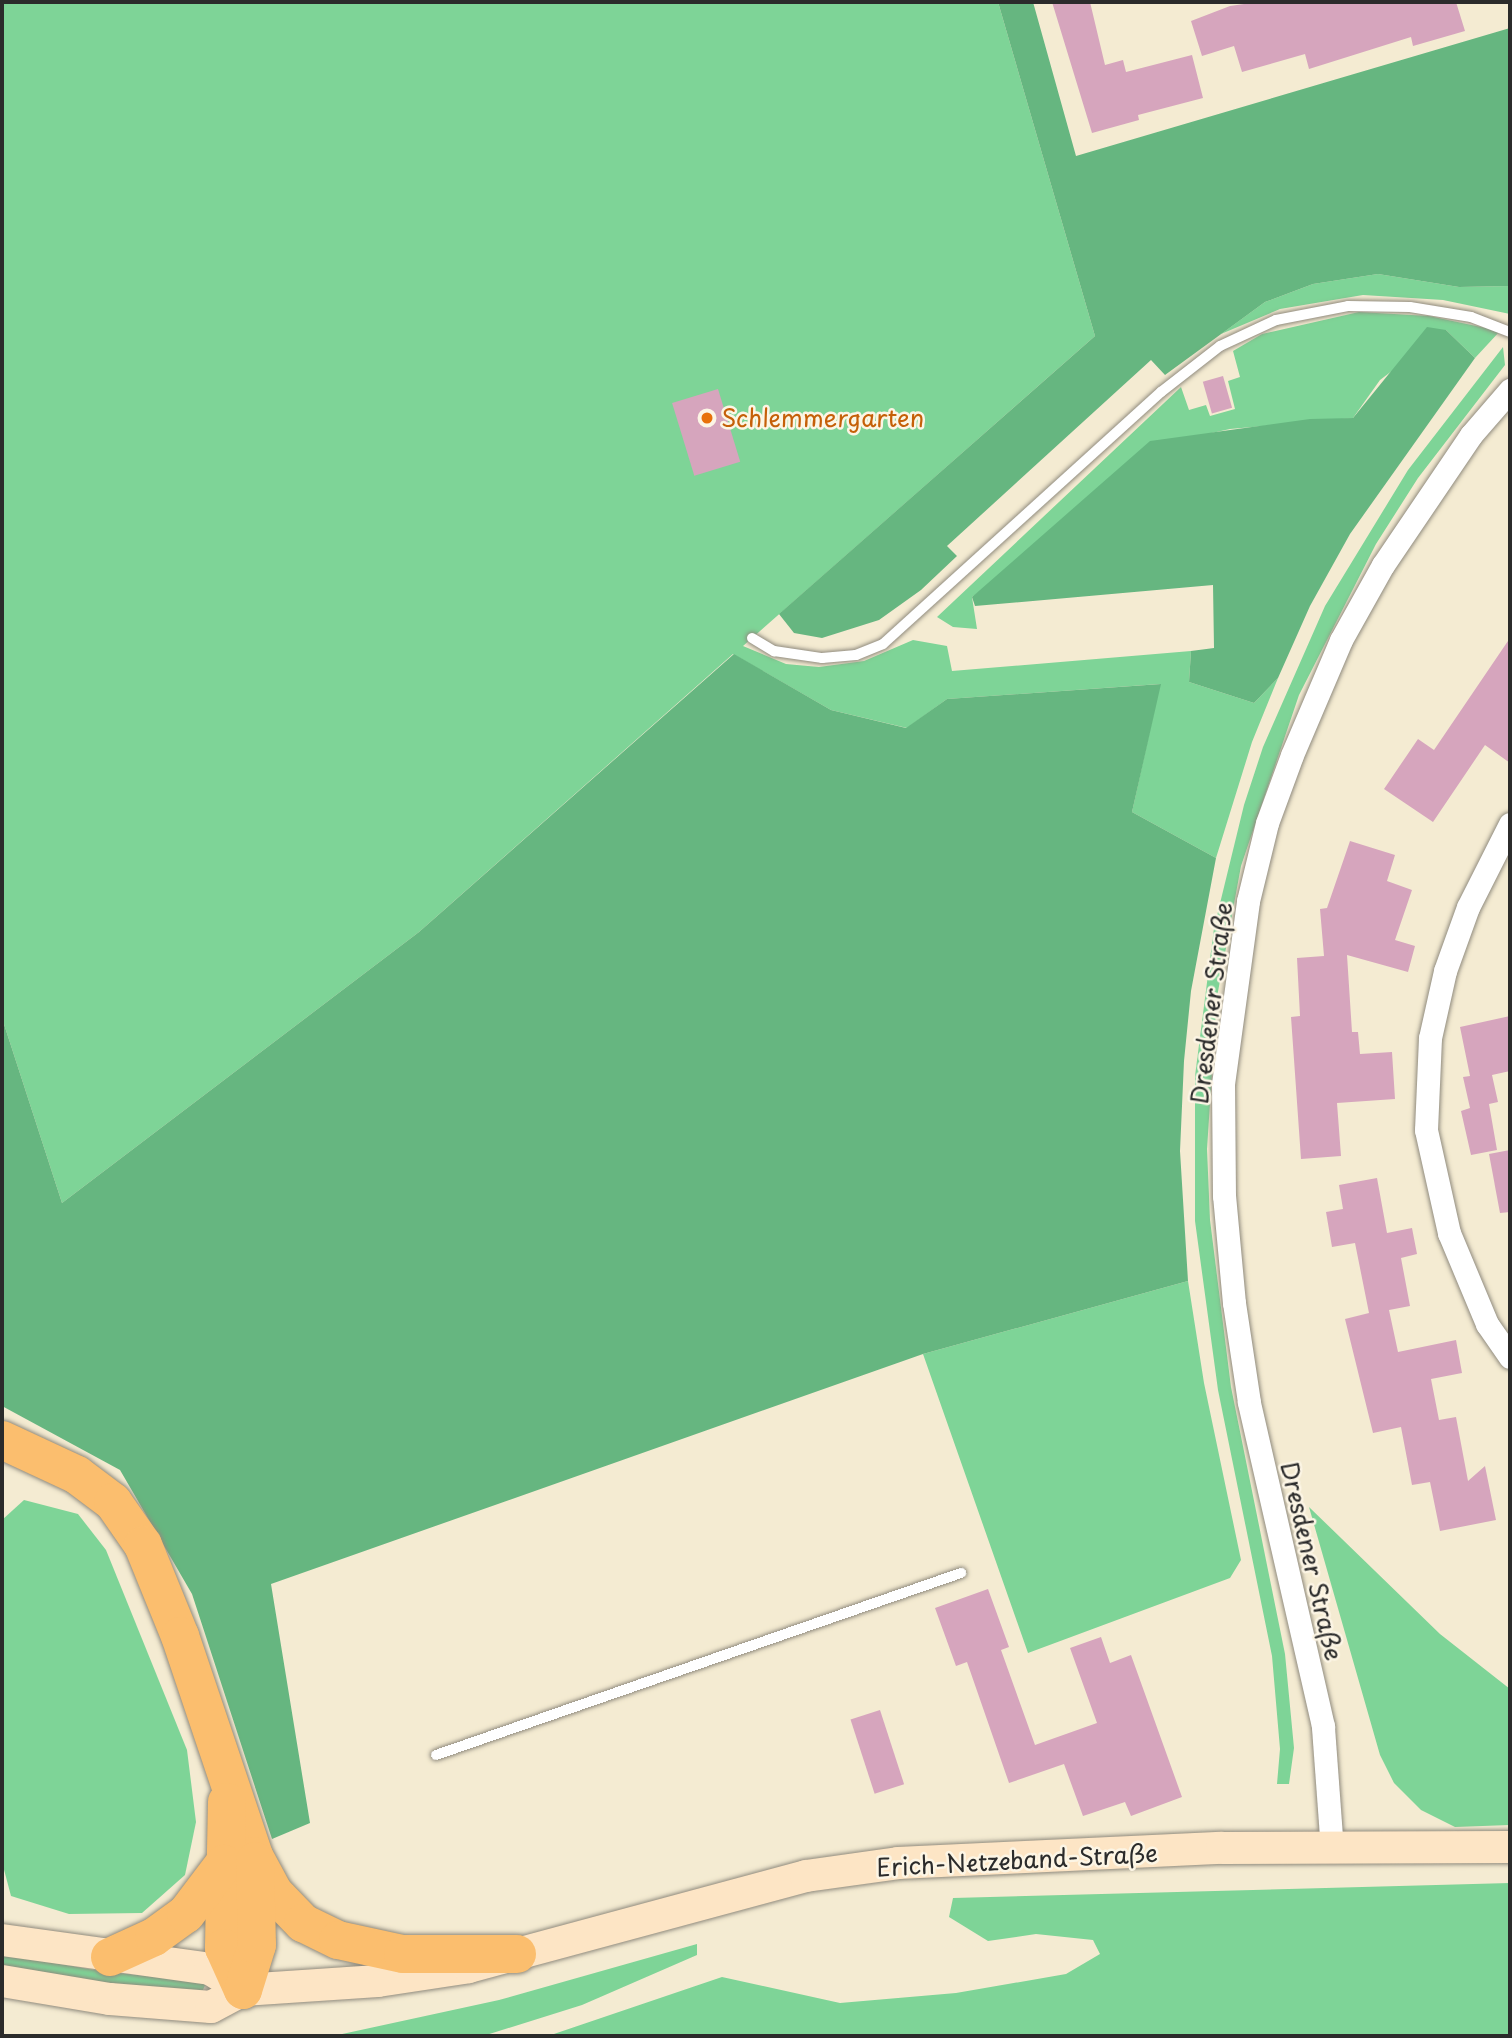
<!DOCTYPE html>
<meta charset="utf-8">
<style>
body{margin:0}
#map{position:relative;width:1512px;height:2038px;overflow:hidden;background:#f4ebd2;font-family:"Playpen Sans",sans-serif}
div>[style]{position:absolute}
.green>*{inset:0;background:#7ed497}
.forest>*{inset:0;background:#66b680}
.building>*{inset:0;background:#d6a5bd;transform-origin:0 0}
.roads{filter:drop-shadow(0 0 2px #908b7e) drop-shadow(0 0 2px #908b7e)}
.lane>*{height:10px;margin:-5px;padding:0 5px;transform-origin:5px;border-radius:5px;background:#fff}
.street>*{height:23px;margin:-11.5px;padding:0 11.5px;transform-origin:11.5px;border-radius:11.5px;background:#fff}
.secondary>*{height:32px;margin:-16px;padding:0 16px;transform-origin:16px;border-radius:16px;background:#fde5c5}
.highway>*{height:38px;margin:-19px;padding:0 19px;transform-origin:19px;border-radius:19px;background:#fbbe6e}
.dots>*{width:19px;height:19px;translate:-50% -50%;box-sizing:border-box;border:4px solid #fcf5e5;border-radius:50%}
span{translate:-50% -50%;white-space:nowrap;text-align:center;line-height:1.15;-webkit-text-stroke:5px #fcf5e5;paint-order:stroke}
.food-label{font-size:24px;color:#c56008}
.left{translate:0 -50%;text-align:left}
.street-label{font-size:24px;color:#2b2b2b}
.frame{position:absolute;inset:0;border:4px solid #2b2b2b;pointer-events:none}
</style>
<div id="map">
<div class="green">
<i style="clip-path:polygon(2px 2px,998px 2px,1095px 336px,743px 646px,786px 664px,819px 667px,864px 661px,913px 640px,947px 646px,952px 671px,1191px 651px,1189px 682px,1254px 703px,1278px 678px,1252px 742px,1216px 858px,1132px 812px,1160px 684px,947px 699px,907px 728px,831px 710px,733px 654px,419px 932px,62px 1203px,2px 1018px)"></i>
<i style="clip-path:polygon(1378px 274px,1459px 287px,1510px 286px,1510px 314px,1443px 300px,1363px 295px,1280px 309px,1221px 334px,1265px 302px,1313px 284px)"></i>
<i style="clip-path:polygon(1359px 312px,1429px 316px,1500px 331px,1475px 358px,1446px 330px,1380px 380px,1353px 418px,1230px 429px,1189px 438px,972px 597px,977px 629px,953px 627px,937px 617px,1181px 387px,1189px 410px,1206px 405px,1210px 416px,1235px 409px,1228px 381px,1240px 377px,1233px 351px,1262px 334px)"></i>
<i style="clip-path:polygon(1503px 347px,1505px 365px,1418px 478px,1376px 544px,1299px 695px,1241px 866px,1217px 997px,1207px 1149px,1210px 1220px,1231px 1387px,1285px 1654px,1294px 1748px,1289px 1784px,1277px 1784px,1280px 1749px,1272px 1656px,1218px 1390px,1195px 1221px,1195px 1076px,1214px 928px,1244px 805px,1263px 747px,1325px 606px,1408px 470px)"></i>
<i style="clip-path:polygon(1188px 1281px,1204px 1383px,1241px 1560px,1230px 1578px,1028px 1653px,923px 1354px)"></i>
<i style="clip-path:polygon(24px 1500px,78px 1514px,106px 1550px,187px 1750px,196px 1822px,185px 1875px,142px 1913px,69px 1914px,11px 1896px,2px 1862px,2px 1520px)"></i>
<i style="clip-path:polygon(1309px 1507px,1440px 1634px,1510px 1689px,1510px 1825px,1455px 1827px,1421px 1810px,1394px 1783px,1380px 1755px)"></i>
<i style="clip-path:polygon(1510px 1883px,1510px 2036px,548px 2036px,722px 1977px,840px 2003px,956px 1993px,1066px 1974px,1100px 1954px,1093px 1940px,1036px 1934px,988px 1941px,949px 1917px,953px 1898px)"></i>
<i style="clip-path:polygon(697px 1944px,697px 1955px,582px 2005px,483px 2036px,333px 2036px,499px 2000px)"></i>
<i style="clip-path:polygon(2px 1954px,106px 1972px,201px 1981px,205px 1985px,203px 1990px,188px 1992px,105px 1983px,2px 1965px)"></i>
</div>
<div class="forest">
<i style="clip-path:polygon(998px 2px,1033px 2px,1076px 156px,1510px 28px,1510px 286px,1459px 287px,1378px 274px,1313px 284px,1265px 302px,1165px 375px,1151px 360px,947px 546px,957px 556px,921px 590px,879px 620px,822px 638px,794px 633px,779px 614px,1095px 336px)"></i>
<i style="clip-path:polygon(1427px 327px,1446px 330px,1475px 358px,1350px 534px,1310px 606px,1278px 678px,1254px 703px,1189px 682px,1191px 651px,1214px 648px,1213px 585px,975px 606px,972px 597px,1150px 441px,1310px 419px,1353px 418px)"></i>
<i style="clip-path:polygon(734px 654px,831px 710px,906px 728px,947px 699px,1161px 684px,1132px 812px,1216px 858px,1191px 991px,1184px 1061px,1180px 1151px,1188px 1281px,923px 1354px,271px 1584px,310px 1823px,272px 1839px,192px 1594px,120px 1470px,2px 1406px,2px 1018px,62px 1203px,419px 932px)"></i>
</div>
<div class="building">
<i style="clip-path:polygon(1052px 2px,1090px 2px,1105px 65px,1123px 60px,1126px 72px,1192px 55px,1203px 98px,1138px 115px,1139px 120px,1092px 133px)"></i>
<i style="clip-path:polygon(1258px 2px,1456px 2px,1465px 31px,1413px 46px,1411px 37px,1309px 69px,1305px 54px,1242px 72px,1234px 46px,1202px 56px,1191px 21px,1230px 6px)"></i>
<i style="left:1223px;top:376px;width:33px;height:21px;rotate:74deg"></i>
<i style="left:718px;top:389px;width:76px;height:48px;rotate:73deg"></i>
<i style="clip-path:polygon(1510px 638px,1510px 763px,1485px 745px,1433px 822px,1384px 789px,1418px 739px,1434px 750px)"></i>
<i style="clip-path:polygon(1350px 841px,1395px 855px,1387px 881px,1412px 890px,1395px 940px,1415px 946px,1408px 972px,1347px 955px,1352px 1032px,1358px 1032px,1360px 1054px,1392px 1052px,1395px 1099px,1337px 1103px,1341px 1156px,1301px 1159px,1291px 1017px,1300px 1016px,1297px 958px,1324px 956px,1320px 909px,1327px 908px)"></i>
<i style="clip-path:polygon(1510px 1016px,1510px 1071px,1492px 1075px,1498px 1102px,1489px 1104px,1497px 1150px,1471px 1155px,1461px 1111px,1470px 1108px,1463px 1077px,1470px 1076px,1460px 1027px)"></i>
<i style="clip-path:polygon(1510px 1150px,1510px 1212px,1500px 1213px,1489px 1154px)"></i>
<i style="clip-path:polygon(1377px 1178px,1387px 1233px,1412px 1228px,1417px 1254px,1401px 1258px,1410px 1306px,1389px 1310px,1398px 1352px,1456px 1340px,1462px 1373px,1431px 1379px,1439px 1420px,1456px 1417px,1468px 1481px,1485px 1466px,1496px 1520px,1440px 1531px,1430px 1482px,1412px 1485px,1401px 1427px,1373px 1433px,1345px 1319px,1369px 1313px,1355px 1243px,1332px 1247px,1326px 1212px,1343px 1209px,1339px 1185px)"></i>
<i style="clip-path:polygon(988px 1589px,1009px 1647px,1001px 1650px,1035px 1745px,1097px 1723px,1070px 1648px,1101px 1637px,1110px 1663px,1131px 1655px,1182px 1797px,1131px 1816px,1125px 1802px,1083px 1816px,1064px 1764px,1009px 1783px,967px 1662px,956px 1666px,935px 1608px)"></i>
<i style="left:880px;top:1710px;width:78px;height:31px;rotate:72deg"></i>
</div>
<div class="roads">
<div class="lane">
<i style="left:752px;top:638px;width:26px;rotate:31deg"></i>
<i style="left:774px;top:651px;width:49px;rotate:8.3deg"></i>
<i style="left:822px;top:658px;width:34px;rotate:-5deg"></i>
<i style="left:856px;top:655px;width:29px;rotate:-22deg"></i>
<i style="left:883px;top:644px;width:375px;rotate:-42.2deg"></i>
<i style="left:1161px;top:392px;width:75px;rotate:-37.9deg"></i>
<i style="left:1220px;top:346px;width:62px;rotate:-24.9deg"></i>
<i style="left:1276px;top:320px;width:73px;rotate:-11deg"></i>
<i style="left:1348px;top:306px;width:62px;rotate:0.9deg"></i>
<i style="left:1410px;top:307px;width:62px;rotate:9.3deg"></i>
<i style="left:1471px;top:317px;width:42px;rotate:21deg"></i>
<i style="left:436px;top:1755px;width:556px;rotate:-19.12deg"></i>
</div>
<div class="street">
<i style="left:1510px;top:824px;width:93px;rotate:116.8deg"></i>
<i style="left:1468px;top:907px;width:68px;rotate:109.8deg"></i>
<i style="left:1445px;top:971px;width:69px;rotate:102.6deg"></i>
<i style="left:1430px;top:1038px;width:92px;rotate:92.5deg"></i>
<i style="left:1426px;top:1130px;width:106px;rotate:77.4deg"></i>
<i style="left:1449px;top:1233px;width:99px;rotate:67.3deg"></i>
<i style="left:1487px;top:1324px;width:40px;rotate:55.1deg"></i>
<i style="left:1332px;top:1850px;width:124px;rotate:-94.2deg"></i>
<i style="left:1323px;top:1726px;width:332px;rotate:-102.9deg"></i>
<i style="left:1249px;top:1402px;width:100px;rotate:-98.6deg"></i>
<i style="left:1234px;top:1303px;width:107px;rotate:-95.3deg"></i>
<i style="left:1224px;top:1196px;width:112px;rotate:-90.5deg"></i>
<i style="left:1223px;top:1084px;width:185px;rotate:-82.2deg"></i>
<i style="left:1248px;top:901px;width:80px;rotate:-76.3deg"></i>
<i style="left:1267px;top:823px;width:72px;rotate:-69.8deg"></i>
<i style="left:1292px;top:755px;width:125px;rotate:-66.9deg"></i>
<i style="left:1341px;top:640px;width:86px;rotate:-60.8deg"></i>
<i style="left:1383px;top:565px;width:157px;rotate:-55.9deg"></i>
<i style="left:1471px;top:435px;width:60px;rotate:-49.1deg"></i>
</div>
<div class="secondary">
<i style="left:2px;top:1940px;width:210px;rotate:7.9deg"></i>
<i style="left:210px;top:1969px;width:39px;rotate:32deg"></i>
<i style="left:2px;top:1981px;width:109px;rotate:9.5deg"></i>
<i style="left:110px;top:1999px;width:101px;rotate:4.5deg"></i>
<i style="left:211px;top:2007px;width:36px;rotate:-28deg"></i>
<i style="left:243px;top:1990px;width:135px;rotate:-3.8deg"></i>
<i style="left:378px;top:1981px;width:92px;rotate:-8.7deg"></i>
<i style="left:469px;top:1967px;width:349px;rotate:-15.1deg"></i>
<i style="left:806px;top:1876px;width:93px;rotate:-8deg"></i>
<i style="left:898px;top:1863px;width:324px;rotate:-2.7deg"></i>
<i style="left:1222px;top:1848px;width:288px;rotate:-0.2deg"></i>
</div>
<div class="highway">
<i style="left:2px;top:1440px;width:83px;rotate:25deg"></i>
<i style="left:77px;top:1475px;width:45px;rotate:36.9deg"></i>
<i style="left:113px;top:1502px;width:52px;rotate:55.1deg"></i>
<i style="left:143px;top:1545px;width:98px;rotate:67.9deg"></i>
<i style="left:180px;top:1636px;width:232px;rotate:71.4deg"></i>
<i style="left:254px;top:1856px;width:42px;rotate:61.6deg"></i>
<i style="left:274px;top:1893px;width:42px;rotate:46deg"></i>
<i style="left:303px;top:1923px;width:39px;rotate:26deg"></i>
<i style="left:338px;top:1940px;width:66px;rotate:12.2deg"></i>
<i style="left:403px;top:1954px;width:114px"></i>
<i style="left:227px;top:1802px;width:146px;rotate:91.2deg"></i>
<i style="left:224px;top:1948px;width:46px;rotate:65.7deg"></i>
<i style="left:110px;top:1957px;width:48px;rotate:-24.4deg"></i>
<i style="left:154px;top:1937px;width:39px;rotate:-36deg"></i>
<i style="left:186px;top:1914px;width:63px;rotate:-52.8deg"></i>
<i style="left:243px;top:1990px;width:47px;rotate:-72.7deg"></i>
<i style="left:257px;top:1945px;width:84px;rotate:-91.4deg"></i>
</div>
</div>
<div class="dots">
<i style="left:707px;top:418px;background:#e8710a"></i>
</div>
<div class="food-label">
<span class="left" style="left:721px;top:418px">Schlemmergarten</span>
</div>
<div class="street-label">
<span style="left:1211px;top:1003px;rotate:-83deg">Dresdener Straße</span>
<span style="left:1312px;top:1561px;rotate:77deg">Dresdener Straße</span>
<span style="left:1017px;top:1860px;rotate:-3deg">Erich-Netzeband-Straße</span>
</div>
<div class="frame"></div>
</div>
